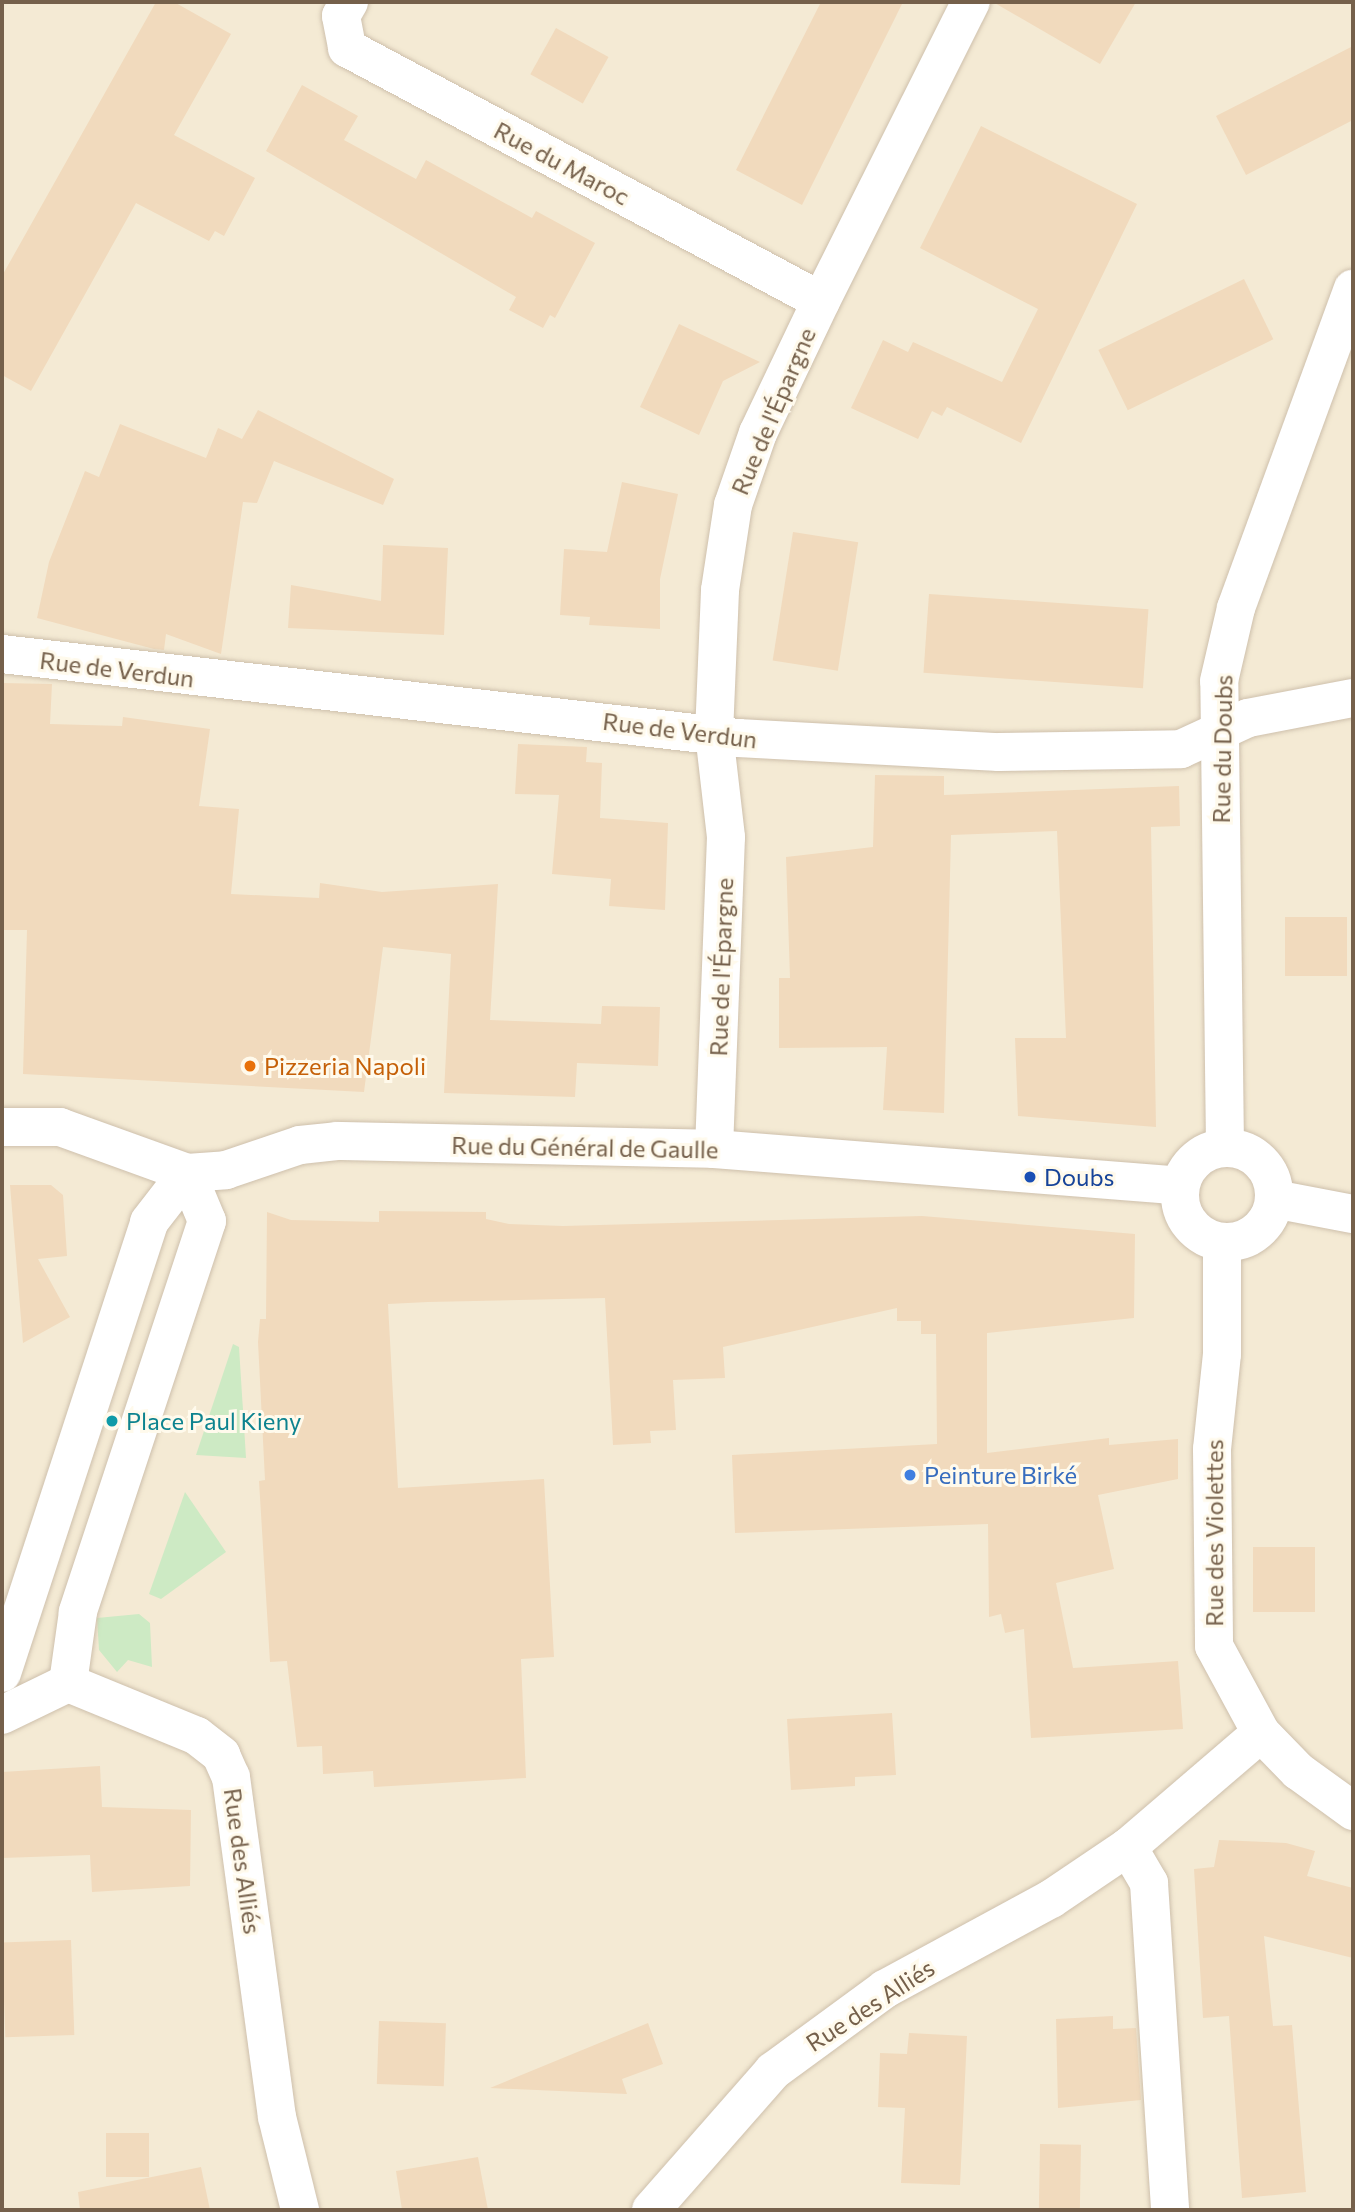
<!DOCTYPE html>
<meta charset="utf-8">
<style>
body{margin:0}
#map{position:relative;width:1355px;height:2212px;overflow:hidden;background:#fcf7e5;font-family:Commissioner,sans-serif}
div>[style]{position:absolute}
.residential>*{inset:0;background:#f4ead4;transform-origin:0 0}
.green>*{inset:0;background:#cdeac4}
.building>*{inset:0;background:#f1dabd;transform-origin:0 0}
.roads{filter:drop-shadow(0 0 2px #cec0ac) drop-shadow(0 0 2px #cec0ac)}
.minor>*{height:38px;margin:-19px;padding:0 19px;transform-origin:19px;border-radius:19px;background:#fff}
.tertiary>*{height:38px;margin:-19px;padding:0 19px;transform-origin:19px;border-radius:19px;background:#fff}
.tertiary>.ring{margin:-19px;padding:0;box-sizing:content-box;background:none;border:38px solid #fff;border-radius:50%}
.dots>*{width:19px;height:19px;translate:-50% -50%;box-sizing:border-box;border:4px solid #fffaec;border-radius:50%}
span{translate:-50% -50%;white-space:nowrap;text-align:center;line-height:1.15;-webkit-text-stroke:6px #fffaec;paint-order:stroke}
.street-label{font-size:24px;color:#75604b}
.food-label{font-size:24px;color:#c56008}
.left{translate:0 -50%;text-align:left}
.transit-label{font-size:24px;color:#164399}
.culture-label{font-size:24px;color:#0d838f}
.shop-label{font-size:24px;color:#366cbe}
.frame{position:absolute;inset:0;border:4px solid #75604b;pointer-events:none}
</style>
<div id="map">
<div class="residential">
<i style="left:2px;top:2px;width:1351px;height:2208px"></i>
</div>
<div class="green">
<i style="clip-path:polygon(233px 1344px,239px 1347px,246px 1458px,196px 1455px)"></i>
<i style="clip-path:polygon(185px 1492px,226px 1552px,161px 1599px,149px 1594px)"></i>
<i style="clip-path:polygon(139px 1614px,150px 1623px,152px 1667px,128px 1660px,117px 1672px,99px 1650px,97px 1618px)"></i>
</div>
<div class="building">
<i style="clip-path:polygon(156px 2px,174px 2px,231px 34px,174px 135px,255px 178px,224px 236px,215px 231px,209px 241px,136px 203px,31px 391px,2px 375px,2px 276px)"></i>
<i style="clip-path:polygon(821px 2px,903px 2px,802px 205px,736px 170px)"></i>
<i style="clip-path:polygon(993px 2px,1136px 2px,1100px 64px)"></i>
<i style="left:556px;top:28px;width:60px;height:53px;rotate:29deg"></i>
<i style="clip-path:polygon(1353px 46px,1353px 120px,1246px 175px,1216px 116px)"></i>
<i style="clip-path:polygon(302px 85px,358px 116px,344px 140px,416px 179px,426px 160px,532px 218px,536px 211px,595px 243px,555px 318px,550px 315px,543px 328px,509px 310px,516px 297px,266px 151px)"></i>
<i style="clip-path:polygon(981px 126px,1137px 204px,1021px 443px,947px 407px,942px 416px,932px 411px,918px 439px,851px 408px,883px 340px,908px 352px,913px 342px,1002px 382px,1038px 309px,920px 248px)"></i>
<i style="left:1244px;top:279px;width:67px;height:162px;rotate:64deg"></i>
<i style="clip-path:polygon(679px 324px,760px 362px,723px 381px,699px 435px,640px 407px)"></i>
<i style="clip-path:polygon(258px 410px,394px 479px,383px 505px,274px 461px,257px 503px,243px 502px,221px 654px,166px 634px,164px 650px,154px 649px,37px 618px,49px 562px,85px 471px,99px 477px,120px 424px,206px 458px,218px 428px,242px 439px)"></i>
<i style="clip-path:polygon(622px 482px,678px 494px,660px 579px,660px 629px,589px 625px,590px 617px,560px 615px,564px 549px,607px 552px)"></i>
<i style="left:793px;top:532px;width:66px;height:130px;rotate:9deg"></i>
<i style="clip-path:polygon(383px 545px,448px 548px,444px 635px,288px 628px,291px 585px,381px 601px)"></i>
<i style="left:929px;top:594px;width:220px;height:79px;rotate:4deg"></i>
<i style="clip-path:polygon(2px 683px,52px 684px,50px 724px,122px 726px,123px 717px,210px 729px,199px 806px,239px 809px,231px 894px,319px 898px,320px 883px,382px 892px,498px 884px,490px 1020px,601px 1024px,602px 1006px,660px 1007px,658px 1066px,577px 1063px,575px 1097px,444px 1093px,451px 954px,383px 947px,364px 1092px,23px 1074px,27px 930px,2px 930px)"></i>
<i style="clip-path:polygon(518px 744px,587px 747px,586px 762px,602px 763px,600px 818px,668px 823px,665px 910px,609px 906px,611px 879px,552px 874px,559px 795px,515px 794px)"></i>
<i style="clip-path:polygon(875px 775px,944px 776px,944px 795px,1179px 786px,1180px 826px,1151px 827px,1156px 1127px,1018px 1116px,1015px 1038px,1066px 1038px,1057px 831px,951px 835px,944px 1113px,883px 1110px,887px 1047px,779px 1048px,779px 978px,790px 978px,786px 857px,873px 847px)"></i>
<i style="left:1347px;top:917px;width:59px;height:62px;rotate:90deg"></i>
<i style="clip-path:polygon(10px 1185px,51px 1185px,63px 1195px,67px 1256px,38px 1259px,70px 1317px,23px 1343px)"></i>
<i style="clip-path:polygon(379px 1211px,486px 1212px,486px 1219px,509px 1224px,563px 1226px,922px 1216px,1135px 1234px,1134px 1318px,987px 1333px,987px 1453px,1109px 1438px,1109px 1445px,1178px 1439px,1178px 1479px,1098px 1495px,1114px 1569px,1056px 1583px,1073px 1668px,1178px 1661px,1183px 1729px,1031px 1738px,1024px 1629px,1005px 1633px,1001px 1614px,989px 1617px,988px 1524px,735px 1533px,732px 1455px,937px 1444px,936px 1334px,921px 1334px,921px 1321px,897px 1321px,897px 1308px,723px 1347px,725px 1378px,673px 1380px,676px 1430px,650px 1431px,651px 1443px,613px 1445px,605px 1298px,428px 1302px,388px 1304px,398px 1488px,544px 1479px,554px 1657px,521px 1659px,526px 1778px,374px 1787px,373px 1771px,323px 1774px,322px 1746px,297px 1747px,287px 1661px,270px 1662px,259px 1481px,265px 1480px,258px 1342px,260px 1319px,266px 1319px,267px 1212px,291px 1220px,379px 1222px)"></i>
<i style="left:1253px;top:1547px;width:62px;height:65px"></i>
<i style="clip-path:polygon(892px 1713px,896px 1775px,855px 1777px,855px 1786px,791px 1790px,787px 1719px)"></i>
<i style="clip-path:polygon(100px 1766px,102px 1807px,191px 1810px,190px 1886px,92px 1892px,90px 1855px,2px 1858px,2px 1772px)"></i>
<i style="clip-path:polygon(1219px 1840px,1286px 1843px,1315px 1851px,1307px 1876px,1353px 1888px,1353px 1958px,1264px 1936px,1273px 2026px,1292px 2025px,1306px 2192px,1242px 2198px,1229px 2016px,1203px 2018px,1194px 1869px,1214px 1867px)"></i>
<i style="left:71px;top:1940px;width:95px;height:69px;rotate:88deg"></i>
<i style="clip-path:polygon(1113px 2016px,1113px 2029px,1136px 2028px,1141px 2100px,1058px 2108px,1056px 2019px)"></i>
<i style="left:379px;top:2021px;width:67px;height:63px;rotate:2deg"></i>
<i style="clip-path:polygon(648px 2023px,663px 2064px,622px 2079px,627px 2094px,490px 2088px)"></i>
<i style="clip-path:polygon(909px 2033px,967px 2036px,960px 2185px,901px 2183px,905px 2108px,878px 2107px,880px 2053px,907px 2054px)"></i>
<i style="left:106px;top:2133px;width:43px;height:44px"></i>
<i style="left:1040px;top:2144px;width:41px;height:66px;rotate:1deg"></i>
<i style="clip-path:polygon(478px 2157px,488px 2210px,402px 2210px,396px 2171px)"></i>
<i style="clip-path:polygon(201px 2167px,210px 2210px,80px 2210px,78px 2192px)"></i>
</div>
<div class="roads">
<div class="minor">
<i style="left:349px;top:2px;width:16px;rotate:120deg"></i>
<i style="left:341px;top:16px;width:33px;rotate:79deg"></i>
<i style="left:347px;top:48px;width:537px;rotate:28.09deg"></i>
<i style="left:2px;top:654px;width:741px;rotate:6.51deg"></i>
<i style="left:738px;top:738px;width:261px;rotate:3.1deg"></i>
<i style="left:999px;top:752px;width:182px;rotate:-0.9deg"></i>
<i style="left:1181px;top:749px;width:74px;rotate:-24.8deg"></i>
<i style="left:1248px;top:718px;width:107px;rotate:-10.8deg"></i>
<i style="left:1225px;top:1147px;width:466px;rotate:-90.7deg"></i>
<i style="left:1219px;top:681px;width:75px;rotate:-76.9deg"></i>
<i style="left:1236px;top:608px;width:340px;rotate:-69.9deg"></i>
<i style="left:714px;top:1149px;width:312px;rotate:-87.8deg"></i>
<i style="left:726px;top:837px;width:104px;rotate:-96.6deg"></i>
<i style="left:714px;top:734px;width:144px;rotate:-87.6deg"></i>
<i style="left:720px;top:590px;width:86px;rotate:-81.3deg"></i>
<i style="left:733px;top:505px;width:76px;rotate:-70.9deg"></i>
<i style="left:758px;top:433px;width:146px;rotate:-64.5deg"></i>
<i style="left:821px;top:301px;width:335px;rotate:-63.4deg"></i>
<i style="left:1222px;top:1242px;width:112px;rotate:90deg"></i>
<i style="left:1222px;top:1354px;width:96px;rotate:96deg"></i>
<i style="left:1212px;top:1449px;width:197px;rotate:89.4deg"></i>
<i style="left:1214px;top:1646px;width:99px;rotate:61.6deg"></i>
<i style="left:1261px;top:1733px;width:53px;rotate:45.8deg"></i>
<i style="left:1298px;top:1771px;width:68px;rotate:36deg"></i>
<i style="left:2px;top:1673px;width:474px;rotate:-71.9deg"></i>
<i style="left:149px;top:1222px;width:62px;rotate:-52.2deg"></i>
<i style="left:187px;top:1173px;width:52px;rotate:67.4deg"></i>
<i style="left:207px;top:1221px;width:412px;rotate:108.3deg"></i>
<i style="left:78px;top:1612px;width:72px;rotate:98deg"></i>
<i style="left:68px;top:1683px;width:139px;rotate:22.3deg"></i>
<i style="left:197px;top:1736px;width:31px;rotate:38deg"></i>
<i style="left:221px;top:1755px;width:24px;rotate:66deg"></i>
<i style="left:231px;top:1777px;width:343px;rotate:82.3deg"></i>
<i style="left:277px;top:2117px;width:96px;rotate:76.1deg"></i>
<i style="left:2px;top:1715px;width:73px;rotate:-25.9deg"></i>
<i style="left:1128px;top:1847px;width:42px;rotate:59.7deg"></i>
<i style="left:1149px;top:1883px;width:328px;rotate:86.3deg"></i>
<i style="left:651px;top:2210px;width:185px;rotate:-48.7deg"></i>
<i style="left:773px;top:2071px;width:139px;rotate:-36.2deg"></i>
<i style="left:885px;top:1989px;width:189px;rotate:-28.5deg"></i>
<i style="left:1051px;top:1899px;width:93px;rotate:-34deg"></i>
<i style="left:1128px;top:1847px;width:175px;rotate:-40.6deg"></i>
</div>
<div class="tertiary">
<i style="left:2px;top:1127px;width:58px"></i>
<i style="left:60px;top:1127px;width:135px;rotate:19.9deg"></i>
<i style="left:187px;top:1173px;width:39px;rotate:-4deg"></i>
<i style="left:226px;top:1170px;width:78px;rotate:-18.7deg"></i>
<i style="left:300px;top:1145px;width:37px;rotate:-6deg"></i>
<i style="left:337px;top:1141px;width:377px;rotate:1.2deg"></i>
<i style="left:714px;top:1149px;width:467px;rotate:4.5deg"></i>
<i class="ring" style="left:1180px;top:1148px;width:56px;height:56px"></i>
<i style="left:1274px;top:1199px;width:80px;rotate:10.8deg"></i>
</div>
</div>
<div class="dots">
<i style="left:250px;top:1066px;background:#e8710a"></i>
<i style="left:1030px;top:1177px;background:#1a4fb4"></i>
<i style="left:112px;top:1421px;background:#0f9aa8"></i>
<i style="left:910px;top:1475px;background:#3f7fe0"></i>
</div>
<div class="street-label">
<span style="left:562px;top:163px;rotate:28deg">Rue du Maroc</span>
<span style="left:773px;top:411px;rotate:-67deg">Rue de l'Épargne</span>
<span style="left:117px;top:669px;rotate:7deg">Rue de Verdun</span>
<span style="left:680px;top:730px;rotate:7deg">Rue de Verdun</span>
<span style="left:1222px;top:749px;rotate:-89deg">Rue du Doubs</span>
<span style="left:721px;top:967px;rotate:-88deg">Rue de l'Épargne</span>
<span style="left:585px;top:1147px;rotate:1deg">Rue du Général de Gaulle</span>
<span style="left:1214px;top:1533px;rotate:-90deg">Rue des Violettes</span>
<span style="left:243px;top:1861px;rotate:82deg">Rue des Alliés</span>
<span style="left:870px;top:2005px;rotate:-33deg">Rue des Alliés</span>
</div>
<div class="food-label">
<span class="left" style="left:264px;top:1066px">Pizzeria Napoli</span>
</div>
<div class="transit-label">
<span class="left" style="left:1044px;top:1177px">Doubs</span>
</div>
<div class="culture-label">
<span class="left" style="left:126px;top:1421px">Place Paul Kieny</span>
</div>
<div class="shop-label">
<span class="left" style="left:924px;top:1475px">Peinture Birké</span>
</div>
<div class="frame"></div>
</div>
